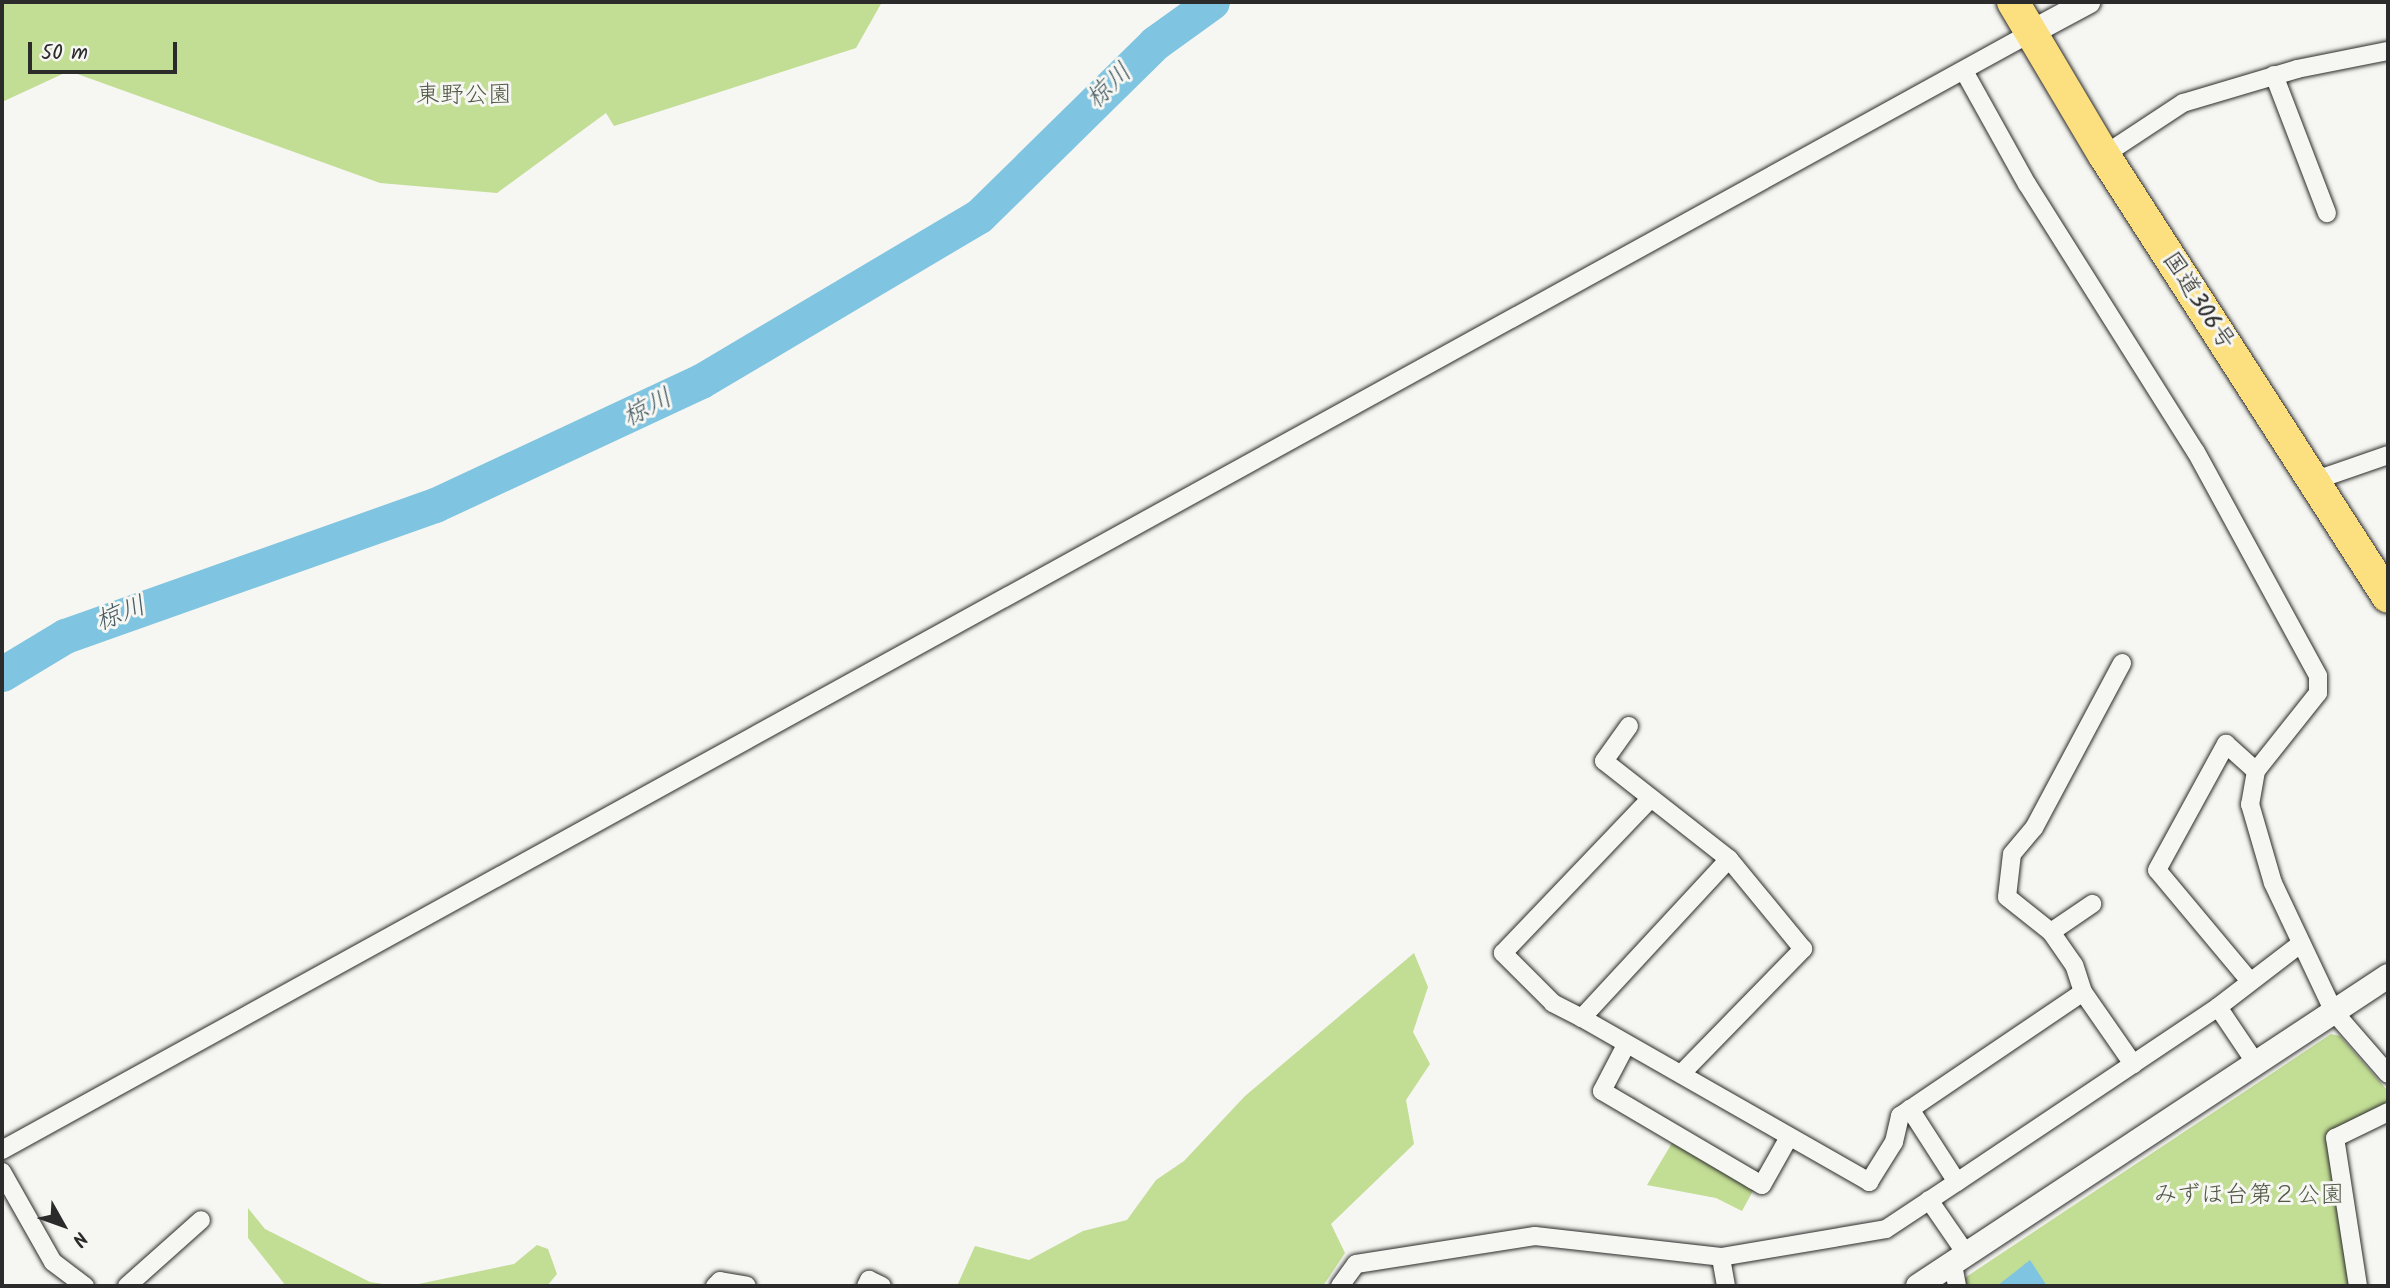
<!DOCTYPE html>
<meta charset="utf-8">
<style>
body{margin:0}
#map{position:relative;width:2390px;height:1288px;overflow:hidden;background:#f6f6f2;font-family:Kalam,"Klee One",sans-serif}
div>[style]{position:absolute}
.green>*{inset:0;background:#c2dd94}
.water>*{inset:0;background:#7fc4e0}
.river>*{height:35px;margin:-17.5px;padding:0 17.5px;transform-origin:17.5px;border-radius:17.5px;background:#7fc4e0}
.roads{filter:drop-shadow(0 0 2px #2b2b2b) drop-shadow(0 0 2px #2b2b2b)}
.street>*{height:18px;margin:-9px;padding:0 9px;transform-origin:9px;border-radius:9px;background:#f6f6f2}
.secondary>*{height:24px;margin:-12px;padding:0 12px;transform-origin:12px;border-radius:12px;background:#f6f6f2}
.highway>*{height:32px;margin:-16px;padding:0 16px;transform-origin:16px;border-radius:16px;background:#fce080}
span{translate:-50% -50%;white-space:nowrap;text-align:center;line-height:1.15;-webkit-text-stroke:6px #f6f6f2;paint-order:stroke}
.park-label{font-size:24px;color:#515845}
.street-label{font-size:24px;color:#2b2b2b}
.water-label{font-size:26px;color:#445961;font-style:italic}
.frame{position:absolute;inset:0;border:4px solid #2b2b2b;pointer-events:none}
.north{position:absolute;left:28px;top:1190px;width:70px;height:70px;-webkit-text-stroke:5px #f6f6f2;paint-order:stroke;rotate:130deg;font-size:19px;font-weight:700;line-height:28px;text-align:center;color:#2b2b2b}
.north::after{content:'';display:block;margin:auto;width:24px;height:32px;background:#2b2b2b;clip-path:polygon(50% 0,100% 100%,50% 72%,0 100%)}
.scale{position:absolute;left:28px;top:42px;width:149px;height:32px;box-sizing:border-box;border:4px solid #2b2b2b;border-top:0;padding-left:9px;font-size:21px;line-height:24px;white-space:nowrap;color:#2b2b2b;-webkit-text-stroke:5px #f6f6f2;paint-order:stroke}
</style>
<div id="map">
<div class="green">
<i style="clip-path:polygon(2px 2px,882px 2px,856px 48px,614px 126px,606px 113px,497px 193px,380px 183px,69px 71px,2px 102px)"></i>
<i style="clip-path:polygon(1414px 953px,1428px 987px,1413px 1032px,1430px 1064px,1406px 1100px,1414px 1144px,1331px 1224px,1345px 1253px,1323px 1286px,957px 1286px,975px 1246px,1029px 1260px,1083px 1231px,1127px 1220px,1156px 1180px,1184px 1161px,1245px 1096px)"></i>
<i style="clip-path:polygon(2331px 1034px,2340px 1036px,2388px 1091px,2386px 1108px,2330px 1134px,2354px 1286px,1964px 1286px,1963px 1279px)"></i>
<i style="clip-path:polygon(1672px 1143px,1754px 1189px,1742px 1211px,1716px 1198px,1647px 1185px)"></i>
<i style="clip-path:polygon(248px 1208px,265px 1229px,370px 1282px,396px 1286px,286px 1286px,248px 1238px)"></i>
<i style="clip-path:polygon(537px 1245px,548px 1249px,557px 1274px,547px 1286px,409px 1286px,514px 1264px)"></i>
</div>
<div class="water">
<i style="clip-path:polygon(2030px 1260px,2047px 1286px,1997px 1286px)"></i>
</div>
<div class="river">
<i style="left:2px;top:674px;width:74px;rotate:-31.1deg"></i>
<i style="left:65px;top:636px;width:393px;rotate:-19.5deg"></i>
<i style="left:435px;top:505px;width:293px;rotate:-25deg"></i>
<i style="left:701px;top:381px;width:323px;rotate:-30.7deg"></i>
<i style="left:979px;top:216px;width:247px;rotate:-44.5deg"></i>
<i style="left:1155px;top:43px;width:70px;rotate:-35.7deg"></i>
</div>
<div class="roads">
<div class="street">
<i style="left:1964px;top:71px;width:129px;rotate:60.9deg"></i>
<i style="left:2027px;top:184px;width:317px;rotate:57.8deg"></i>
<i style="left:2196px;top:452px;width:255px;rotate:61.4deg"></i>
<i style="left:2318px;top:676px;width:17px;rotate:90deg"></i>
<i style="left:2318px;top:693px;width:100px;rotate:128.5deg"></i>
<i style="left:2256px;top:771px;width:34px;rotate:100deg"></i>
<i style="left:2250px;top:804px;width:82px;rotate:73.8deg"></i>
<i style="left:2273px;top:883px;width:143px;rotate:64.7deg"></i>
<i style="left:2334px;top:1012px;width:82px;rotate:48.9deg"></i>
<i style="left:2274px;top:75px;width:148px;rotate:69deg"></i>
<i style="left:2104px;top:155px;width:95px;rotate:-33.4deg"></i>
<i style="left:2183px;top:103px;width:119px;rotate:-16.6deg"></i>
<i style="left:2297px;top:69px;width:93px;rotate:-11.2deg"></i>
<i style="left:2313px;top:481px;width:79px;rotate:-19.1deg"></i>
<i style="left:1629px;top:726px;width:43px;rotate:125.5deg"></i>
<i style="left:1604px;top:761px;width:159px;rotate:38.1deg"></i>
<i style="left:1729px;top:859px;width:217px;rotate:132.8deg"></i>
<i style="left:1582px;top:1018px;width:331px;rotate:29.7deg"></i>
<i style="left:1869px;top:1182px;width:47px;rotate:-58deg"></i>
<i style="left:1894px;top:1142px;width:27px;rotate:-77deg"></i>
<i style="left:1900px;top:1116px;width:221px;rotate:-34.1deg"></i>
<i style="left:2083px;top:992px;width:88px;rotate:55.2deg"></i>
<i style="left:2133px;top:1064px;width:102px;rotate:-33.8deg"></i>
<i style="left:2218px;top:1007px;width:66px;rotate:56.1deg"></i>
<i style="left:2051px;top:932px;width:50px;rotate:-34.3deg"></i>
<i style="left:2249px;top:980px;width:143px;rotate:-129.9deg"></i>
<i style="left:2157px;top:870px;width:144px;rotate:-61.3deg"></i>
<i style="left:2226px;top:744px;width:40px;rotate:42deg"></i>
<i style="left:2083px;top:992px;width:28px;rotate:-108deg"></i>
<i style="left:2074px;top:965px;width:40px;rotate:-124.9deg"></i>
<i style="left:2051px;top:932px;width:56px;rotate:-141.5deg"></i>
<i style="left:2007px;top:897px;width:43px;rotate:-83.4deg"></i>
<i style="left:2012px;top:854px;width:34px;rotate:-50deg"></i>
<i style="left:2034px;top:828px;width:187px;rotate:-61.9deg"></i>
<i style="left:2218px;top:1007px;width:103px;rotate:-37.5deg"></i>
<i style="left:1582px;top:1018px;width:33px;rotate:-153deg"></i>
<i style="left:1553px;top:1003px;width:71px;rotate:-135deg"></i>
<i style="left:1503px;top:953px;width:213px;rotate:-46.3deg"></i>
<i style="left:1626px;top:1045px;width:52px;rotate:117.6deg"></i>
<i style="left:1602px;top:1091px;width:175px;rotate:30.5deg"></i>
<i style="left:1753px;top:1180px;width:10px;rotate:29deg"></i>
<i style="left:1762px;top:1185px;width:55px;rotate:-60.6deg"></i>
<i style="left:1681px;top:1074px;width:175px;rotate:-45.7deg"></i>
<i style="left:1803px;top:949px;width:117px;rotate:-129.4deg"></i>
<i style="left:2px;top:1150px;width:2318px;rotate:-28.84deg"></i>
<i style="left:2px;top:1172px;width:103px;rotate:60.5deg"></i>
<i style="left:53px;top:1262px;width:40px;rotate:37deg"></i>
<i style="left:1957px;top:1182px;width:212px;rotate:-33.8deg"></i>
<i style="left:1929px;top:1200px;width:67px;rotate:55.4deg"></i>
<i style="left:1953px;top:1265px;width:21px;rotate:79deg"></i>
<i style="left:127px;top:1286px;width:99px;rotate:-41.7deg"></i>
<i style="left:715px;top:1286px;width:7px;rotate:-45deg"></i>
<i style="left:720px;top:1281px;width:27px;rotate:10deg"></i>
<i style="left:866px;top:1286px;width:7px;rotate:-63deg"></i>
<i style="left:869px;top:1280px;width:14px;rotate:25deg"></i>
<i style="left:1340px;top:1286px;width:27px;rotate:-54deg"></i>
<i style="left:1356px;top:1264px;width:181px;rotate:-8.9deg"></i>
<i style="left:1535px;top:1236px;width:187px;rotate:6.4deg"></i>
<i style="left:1726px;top:1286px;width:29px;rotate:-100deg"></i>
<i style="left:1721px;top:1257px;width:167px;rotate:-9.6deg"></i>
<i style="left:1886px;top:1229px;width:85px;rotate:-33.5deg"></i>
<i style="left:1957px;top:1182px;width:87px;rotate:-122.8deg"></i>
<i style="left:2358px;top:1286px;width:150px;rotate:-98.8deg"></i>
<i style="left:2335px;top:1138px;width:59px;rotate:-26.1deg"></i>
</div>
<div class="secondary">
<i style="left:2032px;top:32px;width:64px;rotate:-28.2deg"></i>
<i style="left:1918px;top:1286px;width:563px;rotate:-33.41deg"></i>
</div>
<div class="highway">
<i style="left:2013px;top:2px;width:178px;rotate:59.3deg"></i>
<i style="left:2104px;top:155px;width:525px;rotate:57.28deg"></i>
</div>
</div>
<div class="park-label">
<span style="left:464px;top:96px">東野公園</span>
<span style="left:2249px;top:1196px">みずほ台第２公園</span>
</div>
<div class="street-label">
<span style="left:2198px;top:301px;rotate:57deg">国道306号</span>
</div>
<div class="water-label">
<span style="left:1110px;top:87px;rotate:-44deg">椋川</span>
<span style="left:648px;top:409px;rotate:-27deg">椋川</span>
<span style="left:121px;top:615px;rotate:-21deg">椋川</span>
</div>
<div class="frame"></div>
<div class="north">N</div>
<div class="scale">50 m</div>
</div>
